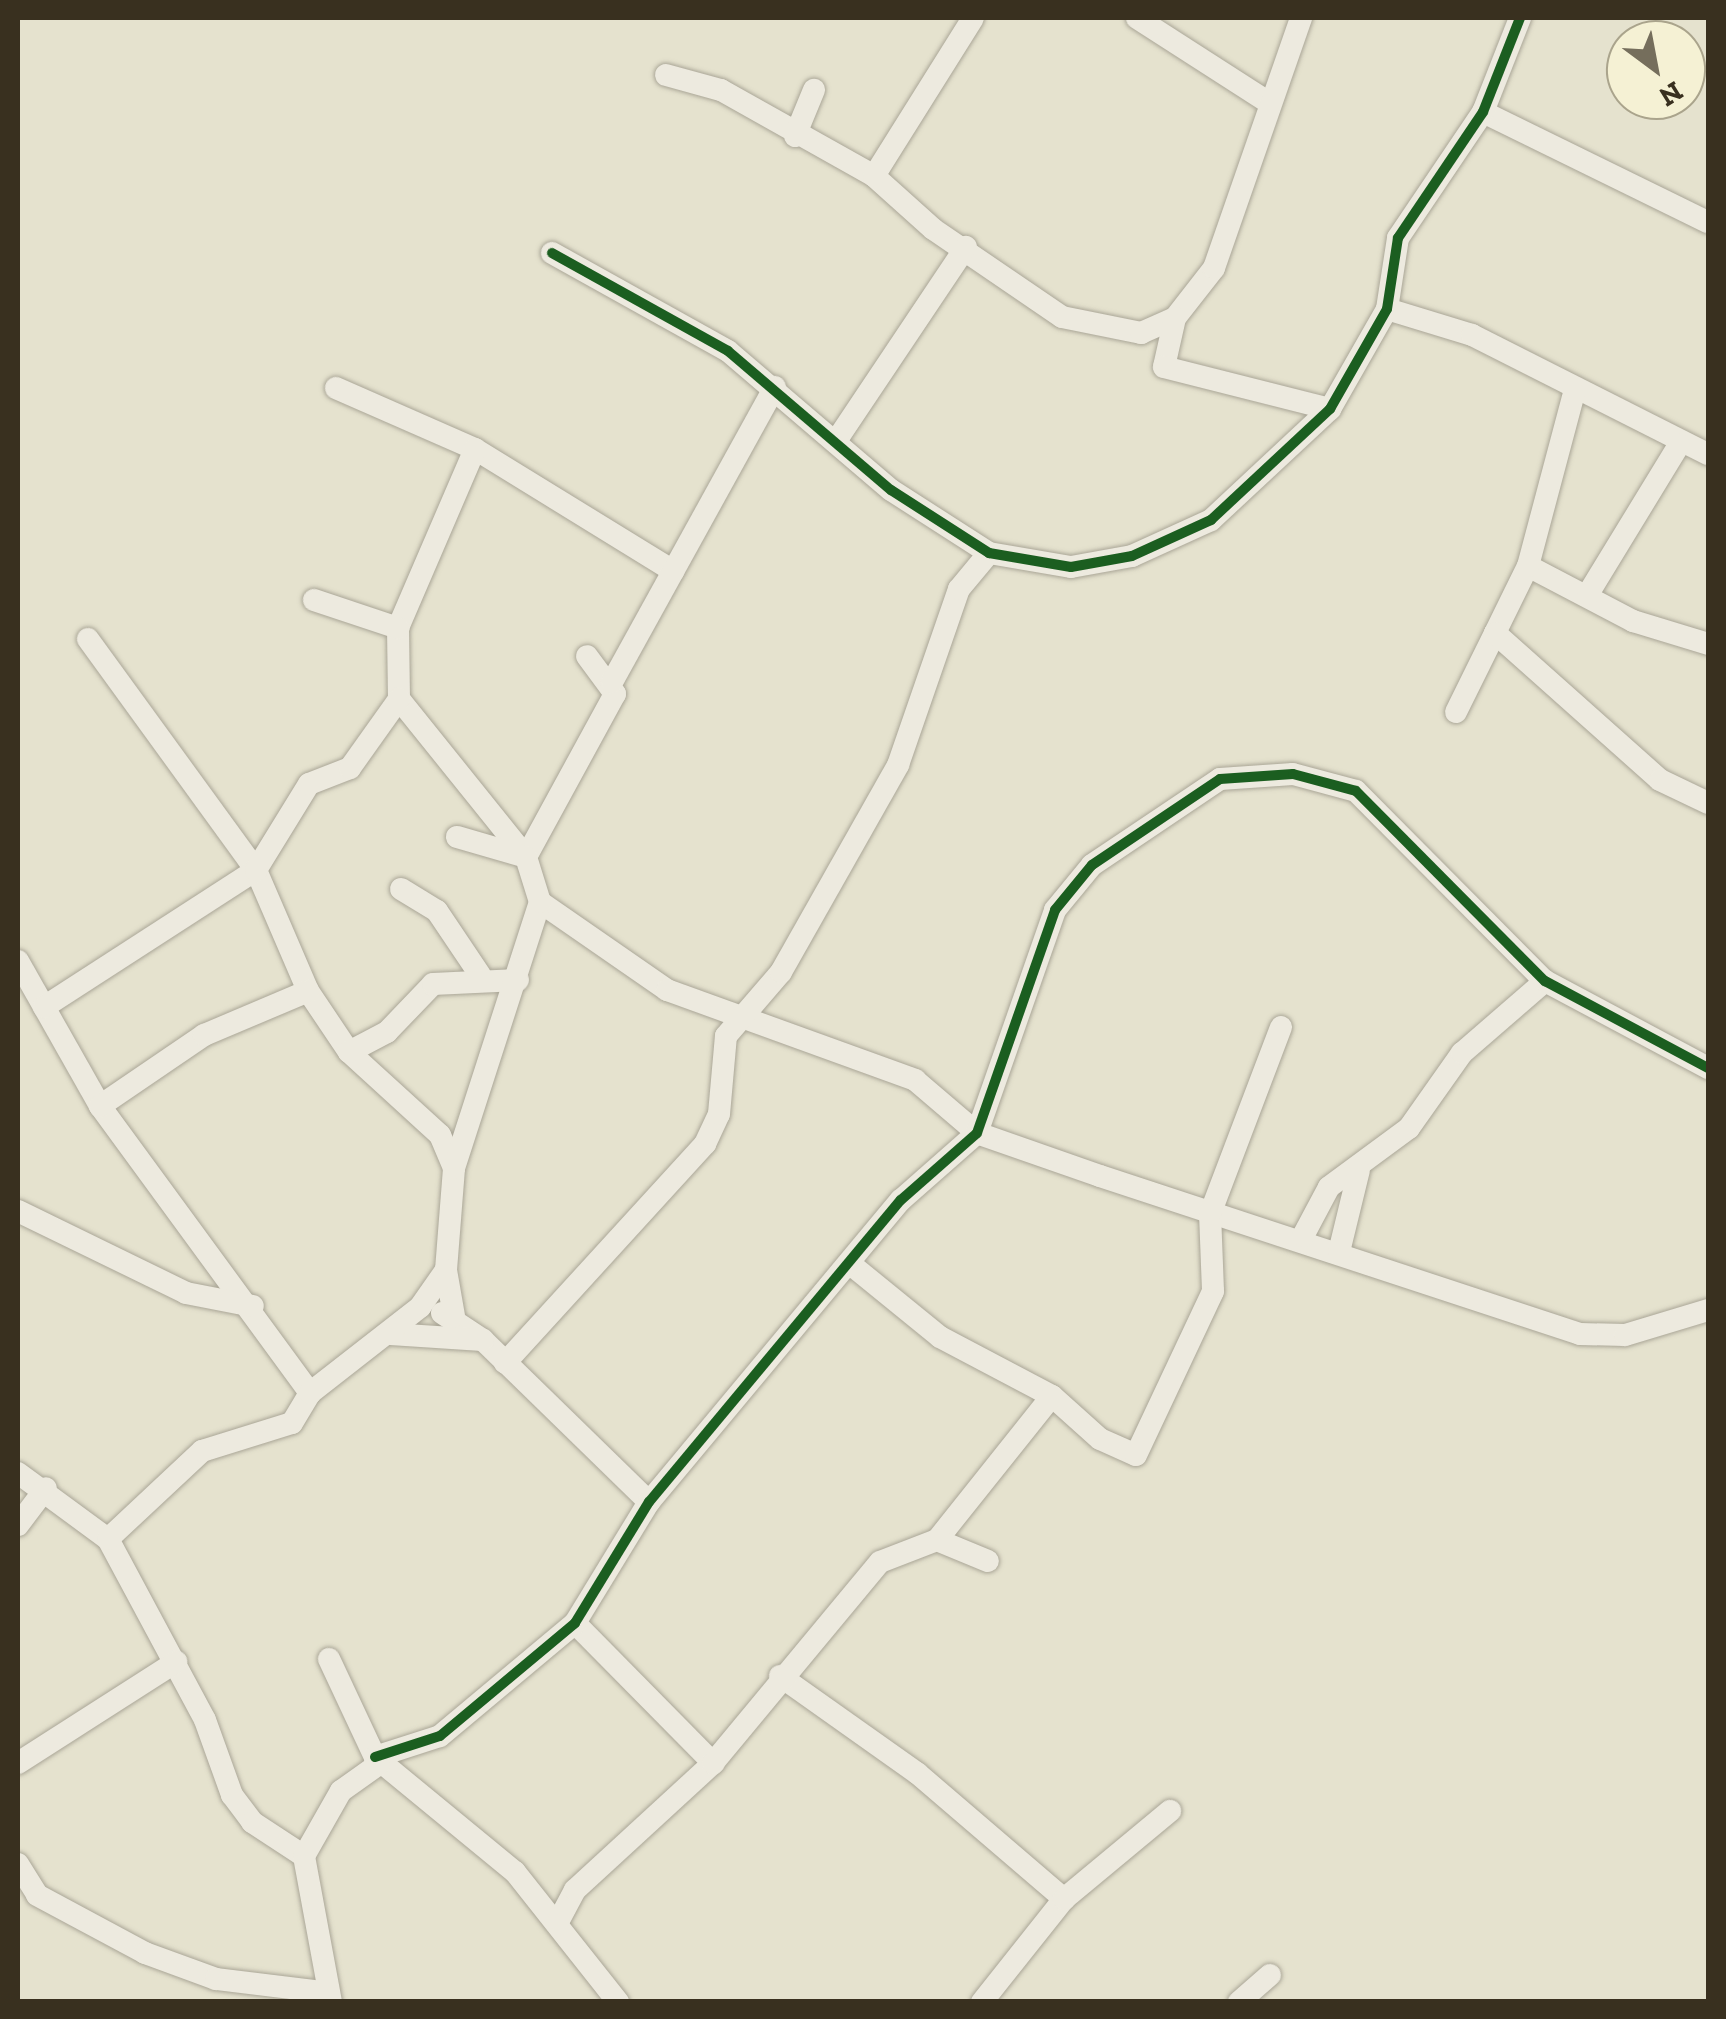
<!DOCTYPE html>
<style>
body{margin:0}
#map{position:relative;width:1726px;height:2019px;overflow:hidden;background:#e5e2ce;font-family:"Zilla Slab",serif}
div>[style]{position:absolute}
.roads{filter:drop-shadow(0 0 2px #aaa697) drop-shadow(0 0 2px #aaa697)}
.minor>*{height:22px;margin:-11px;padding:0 11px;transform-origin:11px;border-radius:11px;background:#edeadf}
.cycleway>*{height:10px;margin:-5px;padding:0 5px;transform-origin:5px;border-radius:5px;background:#1b5e20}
span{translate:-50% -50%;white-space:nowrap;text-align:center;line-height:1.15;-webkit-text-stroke:8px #f5f1d4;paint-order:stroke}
.frame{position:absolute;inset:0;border:20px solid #39301f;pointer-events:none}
.north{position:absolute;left:1606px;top:20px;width:100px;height:100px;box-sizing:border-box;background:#f5f1d4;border:2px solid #aaa48c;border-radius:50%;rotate:148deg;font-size:28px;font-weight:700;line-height:40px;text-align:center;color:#39301f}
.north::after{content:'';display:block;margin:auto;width:35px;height:45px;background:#756e5c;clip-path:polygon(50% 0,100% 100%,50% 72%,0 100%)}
</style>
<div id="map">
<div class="roads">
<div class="minor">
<i style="left:1137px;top:18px;width:156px;rotate:32.7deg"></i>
<i style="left:666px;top:75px;width:57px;rotate:15.3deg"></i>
<i style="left:721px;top:90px;width:176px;rotate:29.3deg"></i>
<i style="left:874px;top:176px;width:79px;rotate:41.9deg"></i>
<i style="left:933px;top:229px;width:156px;rotate:34.3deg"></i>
<i style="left:1062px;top:317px;width:81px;rotate:11.4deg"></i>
<i style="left:1141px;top:333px;width:37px;rotate:-24deg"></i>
<i style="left:1175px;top:318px;width:63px;rotate:-52deg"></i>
<i style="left:1214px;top:268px;width:265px;rotate:-70.8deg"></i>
<i style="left:1483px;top:112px;width:250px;rotate:26.1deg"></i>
<i style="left:795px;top:136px;width:50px;rotate:-67.6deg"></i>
<i style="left:874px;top:176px;width:186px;rotate:-57.9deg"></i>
<i style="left:552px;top:253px;width:201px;rotate:29.1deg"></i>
<i style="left:728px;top:351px;width:214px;rotate:40.5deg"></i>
<i style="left:891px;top:490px;width:117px;rotate:32.7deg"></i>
<i style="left:989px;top:553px;width:83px;rotate:9.7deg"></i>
<i style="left:1071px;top:567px;width:62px;rotate:-10.2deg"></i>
<i style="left:1132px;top:556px;width:87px;rotate:-24.5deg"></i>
<i style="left:1211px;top:520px;width:163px;rotate:-43deg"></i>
<i style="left:1330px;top:409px;width:115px;rotate:-60.3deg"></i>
<i style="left:1387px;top:309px;width:72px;rotate:-81.2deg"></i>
<i style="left:1398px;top:238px;width:152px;rotate:-56deg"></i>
<i style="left:1483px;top:112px;width:101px;rotate:-68.5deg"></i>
<i style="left:1387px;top:309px;width:89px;rotate:17deg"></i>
<i style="left:1472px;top:335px;width:264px;rotate:26.8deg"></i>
<i style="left:1175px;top:318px;width:50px;rotate:102.7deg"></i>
<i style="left:1164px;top:367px;width:171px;rotate:14.2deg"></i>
<i style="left:336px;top:388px;width:152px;rotate:23.7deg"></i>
<i style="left:475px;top:449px;width:233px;rotate:31.6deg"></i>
<i style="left:838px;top:438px;width:230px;rotate:-56.2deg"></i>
<i style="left:475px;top:449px;width:195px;rotate:113.3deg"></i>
<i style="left:398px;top:628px;width:71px;rotate:89.2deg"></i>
<i style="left:399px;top:699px;width:203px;rotate:51.2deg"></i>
<i style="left:526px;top:857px;width:186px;rotate:-61.4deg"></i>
<i style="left:615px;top:694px;width:47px;rotate:-126.4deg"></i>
<i style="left:1528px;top:566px;width:119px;rotate:27.6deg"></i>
<i style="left:1633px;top:621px;width:78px;rotate:17deg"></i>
<i style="left:1588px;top:594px;width:175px;rotate:-58.6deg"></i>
<i style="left:314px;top:600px;width:89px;rotate:18.4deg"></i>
<i style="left:1495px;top:633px;width:75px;rotate:-63.8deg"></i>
<i style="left:1528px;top:566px;width:179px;rotate:-75.1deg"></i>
<i style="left:88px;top:639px;width:286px;rotate:54deg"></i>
<i style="left:256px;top:870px;width:132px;rotate:66.7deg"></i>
<i style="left:308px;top:991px;width:73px;rotate:56.1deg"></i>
<i style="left:349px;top:1052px;width:123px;rotate:42.4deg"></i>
<i style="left:440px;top:1135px;width:36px;rotate:67deg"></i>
<i style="left:612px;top:682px;width:337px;rotate:-61.1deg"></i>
<i style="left:1456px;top:712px;width:88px;rotate:-63.7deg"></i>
<i style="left:1495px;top:633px;width:221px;rotate:41.7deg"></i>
<i style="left:1660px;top:780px;width:53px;rotate:25.6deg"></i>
<i style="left:401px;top:889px;width:42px;rotate:31.4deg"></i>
<i style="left:437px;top:911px;width:77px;rotate:56.1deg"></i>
<i style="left:540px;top:902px;width:155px;rotate:34.7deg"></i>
<i style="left:667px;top:990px;width:264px;rotate:19.9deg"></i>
<i style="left:915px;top:1080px;width:82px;rotate:40.5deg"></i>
<i style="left:977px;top:1133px;width:130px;rotate:19.3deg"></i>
<i style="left:1100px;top:1176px;width:505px;rotate:18.22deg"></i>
<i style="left:1580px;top:1334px;width:45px;rotate:1.3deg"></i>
<i style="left:1625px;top:1335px;width:87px;rotate:-16.8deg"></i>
<i style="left:18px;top:961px;width:167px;rotate:60.5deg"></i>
<i style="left:100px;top:1106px;width:356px;rotate:53.8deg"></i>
<i style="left:44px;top:1007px;width:252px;rotate:-32.9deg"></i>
<i style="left:256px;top:870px;width:101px;rotate:-58.4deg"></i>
<i style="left:309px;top:784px;width:44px;rotate:-21.3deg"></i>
<i style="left:350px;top:768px;width:85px;rotate:-54.6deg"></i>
<i style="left:349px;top:1052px;width:43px;rotate:-27.8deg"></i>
<i style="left:387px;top:1032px;width:66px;rotate:-46.2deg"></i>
<i style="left:433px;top:984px;width:85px;rotate:-2.7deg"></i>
<i style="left:100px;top:1106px;width:126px;rotate:-34.3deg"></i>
<i style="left:204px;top:1035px;width:113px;rotate:-22.9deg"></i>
<i style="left:18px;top:1211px;width:187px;rotate:26deg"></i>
<i style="left:186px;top:1293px;width:68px;rotate:11deg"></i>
<i style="left:1303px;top:1236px;width:55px;rotate:-62deg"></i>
<i style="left:1329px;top:1187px;width:99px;rotate:-36.4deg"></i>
<i style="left:1409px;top:1128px;width:92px;rotate:-54.8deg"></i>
<i style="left:1462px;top:1053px;width:110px;rotate:-40.9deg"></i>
<i style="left:1339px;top:1252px;width:84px;rotate:-76.3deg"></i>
<i style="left:849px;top:1263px;width:117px;rotate:39.1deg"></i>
<i style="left:940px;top:1337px;width:127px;rotate:27.8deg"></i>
<i style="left:1052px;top:1396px;width:64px;rotate:41.9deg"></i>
<i style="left:1100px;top:1439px;width:39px;rotate:24deg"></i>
<i style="left:1136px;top:1455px;width:181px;rotate:-64.8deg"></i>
<i style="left:1213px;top:1291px;width:77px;rotate:-92.2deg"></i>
<i style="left:1210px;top:1214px;width:200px;rotate:-69.2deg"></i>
<i style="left:442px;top:1313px;width:49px;rotate:33.4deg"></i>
<i style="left:483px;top:1340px;width:232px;rotate:44.3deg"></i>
<i style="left:454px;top:1316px;width:47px;rotate:-99.9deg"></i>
<i style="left:446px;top:1270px;width:102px;rotate:-85.5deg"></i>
<i style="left:454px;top:1168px;width:280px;rotate:-72.1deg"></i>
<i style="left:540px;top:902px;width:47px;rotate:-107.3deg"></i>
<i style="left:526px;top:857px;width:72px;rotate:-163.8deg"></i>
<i style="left:390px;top:1334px;width:93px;rotate:3.7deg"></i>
<i style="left:505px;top:1363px;width:297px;rotate:-47.6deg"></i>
<i style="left:705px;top:1144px;width:33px;rotate:-65deg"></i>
<i style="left:719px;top:1114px;width:78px;rotate:-84.9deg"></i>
<i style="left:726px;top:1036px;width:84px;rotate:-49.3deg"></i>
<i style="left:781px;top:972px;width:238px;rotate:-60.5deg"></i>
<i style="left:898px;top:765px;width:186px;rotate:-70.9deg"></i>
<i style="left:959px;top:589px;width:47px;rotate:-50.2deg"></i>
<i style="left:18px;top:1473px;width:112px;rotate:36.3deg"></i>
<i style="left:108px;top:1539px;width:205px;rotate:61.8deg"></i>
<i style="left:205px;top:1720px;width:80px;rotate:70.2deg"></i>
<i style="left:232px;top:1795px;width:34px;rotate:53deg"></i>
<i style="left:252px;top:1822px;width:62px;rotate:33.2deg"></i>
<i style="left:18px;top:1525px;width:46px;rotate:-52.9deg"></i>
<i style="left:108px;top:1539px;width:129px;rotate:-43.1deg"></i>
<i style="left:202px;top:1451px;width:94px;rotate:-17.3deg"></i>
<i style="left:292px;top:1423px;width:35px;rotate:-59deg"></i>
<i style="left:310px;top:1393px;width:140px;rotate:-38deg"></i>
<i style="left:420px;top:1307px;width:45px;rotate:-54.9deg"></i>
<i style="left:937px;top:1540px;width:184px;rotate:-51.4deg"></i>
<i style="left:575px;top:1623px;width:197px;rotate:45.4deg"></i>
<i style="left:329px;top:1659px;width:108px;rotate:64.9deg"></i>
<i style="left:375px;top:1757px;width:181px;rotate:39.4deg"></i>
<i style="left:515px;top:1872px;width:166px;rotate:51.6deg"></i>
<i style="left:780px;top:1676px;width:168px;rotate:35.3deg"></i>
<i style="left:917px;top:1773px;width:194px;rotate:40.6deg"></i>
<i style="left:375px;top:1757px;width:68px;rotate:-17.9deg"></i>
<i style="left:440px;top:1736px;width:176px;rotate:-39.9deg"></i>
<i style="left:575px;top:1623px;width:142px;rotate:-58.6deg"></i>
<i style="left:649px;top:1502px;width:393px;rotate:-50.2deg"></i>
<i style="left:901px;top:1200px;width:101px;rotate:-41.4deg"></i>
<i style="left:977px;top:1133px;width:236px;rotate:-70.7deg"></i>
<i style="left:1055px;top:910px;width:58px;rotate:-50.6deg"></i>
<i style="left:1092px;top:865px;width:154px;rotate:-33.9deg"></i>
<i style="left:1220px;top:779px;width:73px;rotate:-3.9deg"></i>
<i style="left:1293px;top:774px;width:65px;rotate:15.1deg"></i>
<i style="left:1356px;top:791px;width:268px;rotate:45.2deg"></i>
<i style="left:1545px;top:981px;width:185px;rotate:28.1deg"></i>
<i style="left:18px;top:1763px;width:188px;rotate:-32.6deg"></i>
<i style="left:18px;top:1864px;width:36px;rotate:58deg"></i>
<i style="left:37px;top:1895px;width:123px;rotate:28.2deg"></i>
<i style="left:145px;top:1953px;width:76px;rotate:20.1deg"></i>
<i style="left:216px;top:1979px;width:108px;rotate:6.9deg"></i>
<i style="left:559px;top:1920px;width:34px;rotate:-62deg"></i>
<i style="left:575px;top:1890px;width:188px;rotate:-42.6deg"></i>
<i style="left:713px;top:1763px;width:261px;rotate:-50.3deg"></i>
<i style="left:880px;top:1562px;width:61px;rotate:-21.1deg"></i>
<i style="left:937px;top:1540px;width:55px;rotate:22.4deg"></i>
<i style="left:331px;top:2002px;width:148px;rotate:-100.5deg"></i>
<i style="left:304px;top:1856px;width:75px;rotate:-60.4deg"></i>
<i style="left:341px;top:1791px;width:47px;rotate:-35.4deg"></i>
<i style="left:379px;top:1764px;width:8px;rotate:-120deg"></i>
<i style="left:982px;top:2002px;width:132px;rotate:-51.5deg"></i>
<i style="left:1064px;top:1899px;width:138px;rotate:-39.7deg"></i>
<i style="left:1239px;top:2002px;width:41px;rotate:-41.1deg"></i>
</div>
</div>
<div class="cycleway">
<i style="left:552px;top:253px;width:201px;rotate:29.1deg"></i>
<i style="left:728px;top:351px;width:214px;rotate:40.5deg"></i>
<i style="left:891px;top:490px;width:117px;rotate:32.7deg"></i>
<i style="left:989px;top:553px;width:83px;rotate:9.7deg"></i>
<i style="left:1071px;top:567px;width:62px;rotate:-10.2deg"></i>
<i style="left:1132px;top:556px;width:87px;rotate:-24.5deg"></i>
<i style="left:1211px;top:520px;width:163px;rotate:-43deg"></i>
<i style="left:1330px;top:409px;width:115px;rotate:-60.3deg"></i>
<i style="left:1387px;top:309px;width:72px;rotate:-81.2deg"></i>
<i style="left:1398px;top:238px;width:152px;rotate:-56deg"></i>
<i style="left:1483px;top:112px;width:101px;rotate:-68.5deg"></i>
<i style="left:375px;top:1757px;width:68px;rotate:-17.9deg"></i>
<i style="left:440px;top:1736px;width:176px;rotate:-39.9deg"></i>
<i style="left:575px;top:1623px;width:142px;rotate:-58.6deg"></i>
<i style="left:649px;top:1502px;width:393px;rotate:-50.2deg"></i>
<i style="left:901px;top:1200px;width:101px;rotate:-41.4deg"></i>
<i style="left:977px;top:1133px;width:236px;rotate:-70.7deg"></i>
<i style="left:1055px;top:910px;width:58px;rotate:-50.6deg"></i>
<i style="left:1092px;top:865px;width:154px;rotate:-33.9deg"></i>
<i style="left:1220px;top:779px;width:73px;rotate:-3.9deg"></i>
<i style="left:1293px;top:774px;width:65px;rotate:15.1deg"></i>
<i style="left:1356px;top:791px;width:268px;rotate:45.2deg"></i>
<i style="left:1545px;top:981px;width:185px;rotate:28.1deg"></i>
</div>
<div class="frame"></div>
<div class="north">N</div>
</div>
